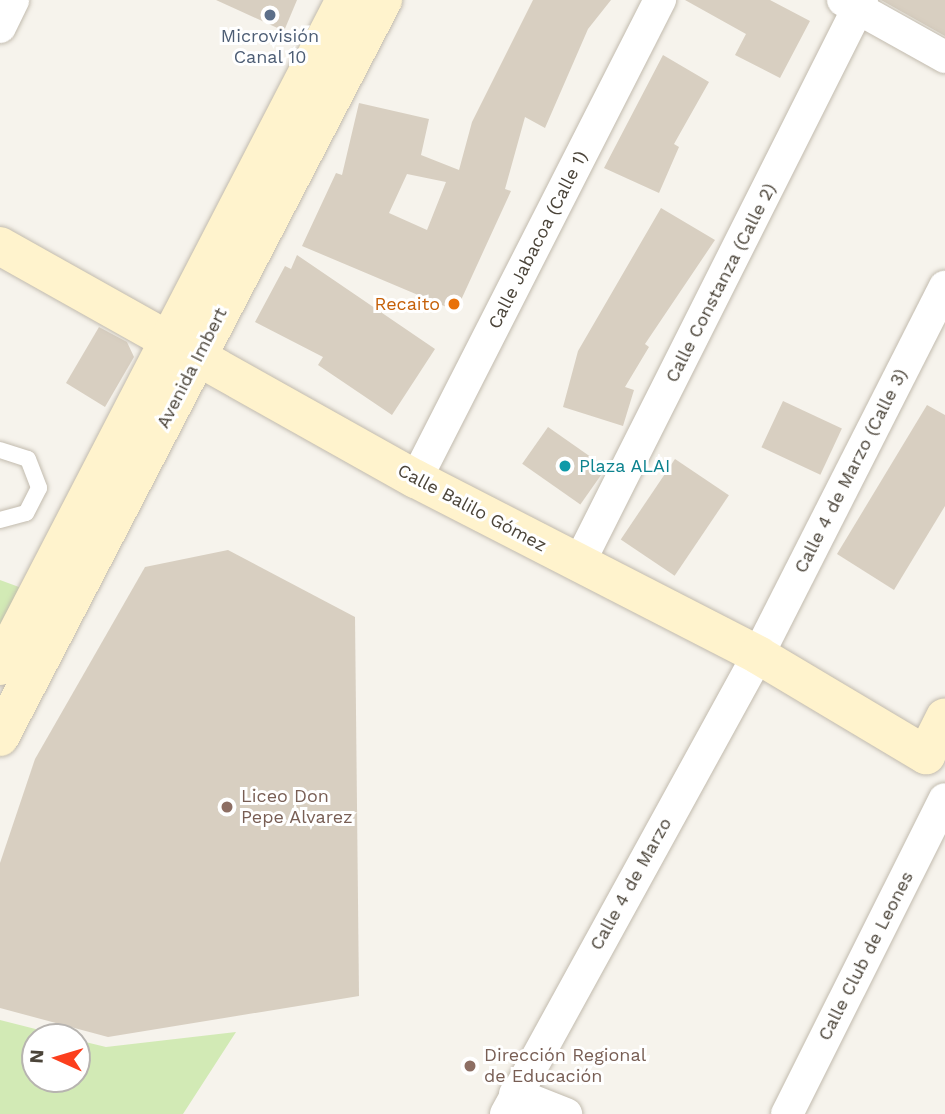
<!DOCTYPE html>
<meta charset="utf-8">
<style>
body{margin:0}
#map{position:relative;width:945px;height:1114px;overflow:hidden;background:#f6f3ec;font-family:"Work Sans",sans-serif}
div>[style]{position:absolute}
.green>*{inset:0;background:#d2eab5}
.building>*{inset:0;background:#d8cfc1;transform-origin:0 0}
.roads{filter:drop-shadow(0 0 2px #c2bbae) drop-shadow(0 0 2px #c2bbae)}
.lane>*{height:16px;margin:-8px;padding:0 8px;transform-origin:8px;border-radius:8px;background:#fff}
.street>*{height:32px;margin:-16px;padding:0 16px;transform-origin:16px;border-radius:16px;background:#fff}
.secondary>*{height:38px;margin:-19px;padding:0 19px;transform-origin:19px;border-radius:19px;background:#fff3cd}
.dots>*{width:19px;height:19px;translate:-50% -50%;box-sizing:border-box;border:4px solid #fff;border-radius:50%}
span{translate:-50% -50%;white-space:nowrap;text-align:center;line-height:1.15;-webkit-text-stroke:6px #fff;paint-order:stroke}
.service-label{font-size:18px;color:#4e5e75}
.street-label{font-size:18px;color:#4b4439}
.food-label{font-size:18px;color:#c56008}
.right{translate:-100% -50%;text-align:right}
.culture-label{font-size:18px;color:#0d838f}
.left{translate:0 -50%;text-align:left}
.education-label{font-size:18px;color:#785e54}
.north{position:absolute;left:21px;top:1023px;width:70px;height:70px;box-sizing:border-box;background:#fff;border:2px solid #b7b4b0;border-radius:50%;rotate:274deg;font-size:19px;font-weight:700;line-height:28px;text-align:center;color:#4b4439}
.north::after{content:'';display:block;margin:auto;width:24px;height:32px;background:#fc3f1d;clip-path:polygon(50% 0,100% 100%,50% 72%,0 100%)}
</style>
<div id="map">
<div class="green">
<i style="clip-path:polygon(0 580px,27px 590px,0 641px)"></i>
<i style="clip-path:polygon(0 1020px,67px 1037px,35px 1037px,35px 1079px,77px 1079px,77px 1040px,106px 1047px,236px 1032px,183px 1114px,0 1114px)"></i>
</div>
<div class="building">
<i style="clip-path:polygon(216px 0,297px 0,284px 31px)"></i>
<i style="clip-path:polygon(evenodd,533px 0,611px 0,588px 29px,545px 128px,525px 117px,505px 189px,511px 191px,456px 311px,302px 246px,336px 173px,342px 175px,359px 103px,429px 119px,421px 155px,459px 170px,472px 122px,533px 0,407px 174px,446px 182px,427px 230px,389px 213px,407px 174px)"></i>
<i style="clip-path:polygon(685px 0,770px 0,810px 21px,780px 78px,735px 55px,746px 34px)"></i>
<i style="clip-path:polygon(881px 0,945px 0,945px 36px)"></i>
<i style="clip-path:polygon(663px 55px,709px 82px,674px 144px,679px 147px,659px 193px,604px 168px)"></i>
<i style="clip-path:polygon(661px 208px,715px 240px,645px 344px,649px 347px,625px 387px,634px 390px,623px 426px,563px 407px,578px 351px)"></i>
<i style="clip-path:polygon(297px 255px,435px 349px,392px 415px,318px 365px,323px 357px,255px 322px,285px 266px,291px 269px)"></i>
<i style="clip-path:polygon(99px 327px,127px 342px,134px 357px,105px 407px,66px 383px)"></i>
<i style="left:783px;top:401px;width:65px;height:51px;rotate:25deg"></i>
<i style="clip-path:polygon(927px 405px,945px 415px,945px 506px,894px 590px,837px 554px)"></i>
<i style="left:548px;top:427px;width:71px;height:45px;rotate:35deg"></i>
<i style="left:675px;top:459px;width:65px;height:97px;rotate:34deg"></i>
<i style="clip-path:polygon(228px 550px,355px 617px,359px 996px,108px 1037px,0 1008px,0 863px,35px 759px,145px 567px)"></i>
</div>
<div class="roads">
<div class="lane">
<i style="left:0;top:450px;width:29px;rotate:18deg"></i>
<i style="left:28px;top:459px;width:31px;rotate:69deg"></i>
<i style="left:39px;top:488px;width:28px;rotate:117deg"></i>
<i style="left:26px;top:513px;width:27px;rotate:165deg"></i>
</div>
<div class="street">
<i style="left:843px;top:0;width:117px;rotate:29.2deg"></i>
<i style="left:0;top:27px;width:30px;rotate:-64deg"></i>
<i style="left:416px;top:479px;width:538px;rotate:-63.01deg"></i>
<i style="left:578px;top:565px;width:632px;rotate:-63.31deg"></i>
<i style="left:515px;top:1094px;width:55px;rotate:21.4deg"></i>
<i style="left:506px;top:1114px;width:524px;rotate:-61.23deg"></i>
<i style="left:758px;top:655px;width:413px;rotate:-63.1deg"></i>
<i style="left:787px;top:1114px;width:352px;rotate:-63.4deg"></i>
</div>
<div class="secondary">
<i style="left:0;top:246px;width:477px;rotate:29.3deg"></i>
<i style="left:416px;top:479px;width:385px;rotate:27.2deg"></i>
<i style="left:758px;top:655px;width:196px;rotate:30.8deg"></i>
<i style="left:926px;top:755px;width:42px;rotate:-63.4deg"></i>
<i style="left:0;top:666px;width:750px;rotate:-62.62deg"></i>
<i style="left:0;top:737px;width:831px;rotate:-62.54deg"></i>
</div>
</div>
<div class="dots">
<i style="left:270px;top:15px;background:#5c6f8a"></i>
<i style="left:454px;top:304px;background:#e8710a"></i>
<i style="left:565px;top:466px;background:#0f9aa8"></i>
<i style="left:227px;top:807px;background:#8d6e63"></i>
<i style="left:470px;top:1066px;background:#8d6e63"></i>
</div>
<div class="service-label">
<span style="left:270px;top:47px">Microvisión<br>Canal 10</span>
</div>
<div class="street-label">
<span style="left:538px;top:240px;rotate:-63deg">Calle Jabacoa (Calle 1)</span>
<span style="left:721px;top:283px;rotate:-63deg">Calle Constanza (Calle 2)</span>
<span style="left:192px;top:368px;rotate:-63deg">Avenida Imbert</span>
<span style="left:851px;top:471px;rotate:-63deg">Calle 4 de Marzo (Calle 3)</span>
<span style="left:472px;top:508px;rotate:28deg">Calle Balilo Gómez</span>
<span style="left:631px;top:884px;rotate:-61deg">Calle 4 de Marzo</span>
<span style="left:866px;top:956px;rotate:-63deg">Calle Club de Leones</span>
</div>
<div class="food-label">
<span class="right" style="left:440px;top:304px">Recaito</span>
</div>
<div class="culture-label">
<span class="left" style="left:579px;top:466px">Plaza ALAI</span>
</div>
<div class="education-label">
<span class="left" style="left:241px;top:807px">Liceo Don<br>Pepe Alvarez</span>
<span class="left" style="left:484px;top:1066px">Dirección Regional<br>de Educación</span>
</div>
<div class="north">N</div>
</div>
